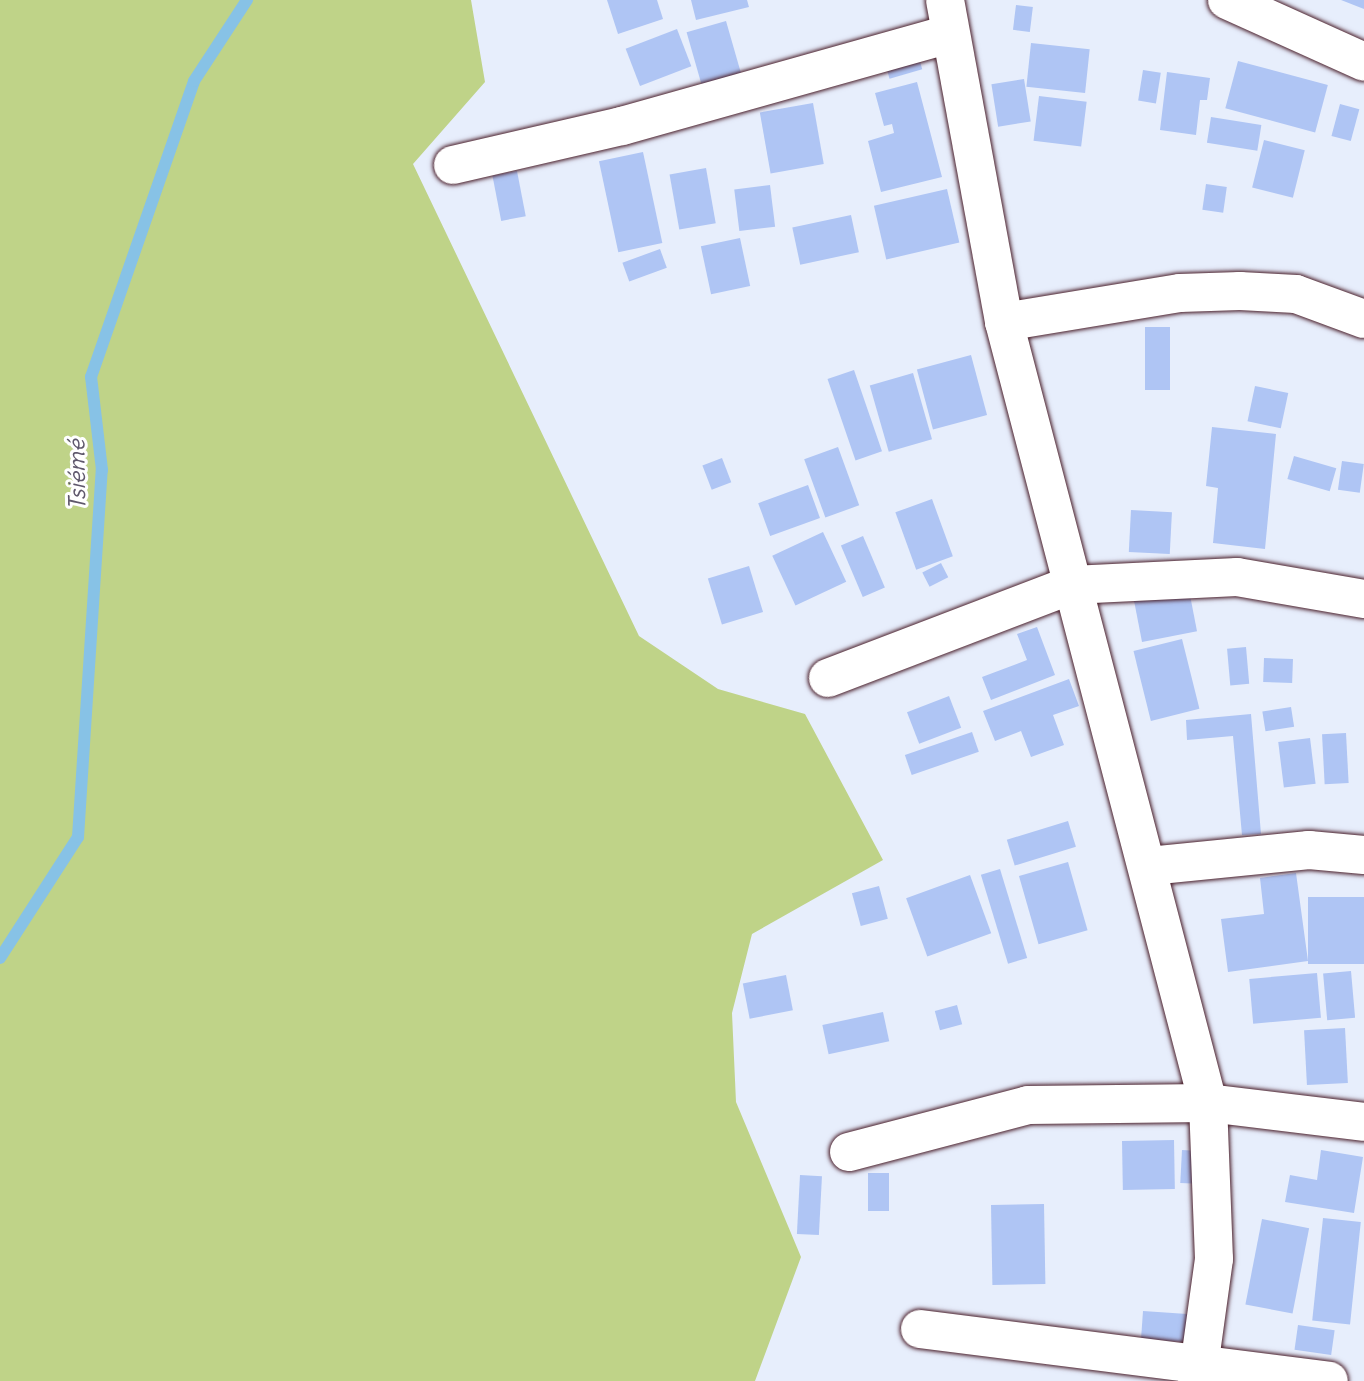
<!DOCTYPE html>
<meta charset="utf-8">
<style>
body{margin:0}
#map{position:relative;width:1364px;height:1381px;overflow:hidden;background:#e7eefc;font-family:Delius,sans-serif}
div>[style]{position:absolute}
.green>*{inset:0;background:#bfd388}
.stream>*{height:12px;margin:-6px;padding:0 6px;transform-origin:6px;border-radius:6px;background:#87c2e6}
.building>*{inset:0;background:#afc5f4;transform-origin:0 0}
.roads{filter:drop-shadow(0 0 2px #4a1f2b) drop-shadow(0 0 2px #4a1f2b)}
.minor>*{height:38px;margin:-19px;padding:0 19px;transform-origin:19px;border-radius:19px;background:#fff}
span{translate:-50% -50%;white-space:nowrap;text-align:center;line-height:1.15;-webkit-text-stroke:6px #fff;paint-order:stroke}
.water-label{font-size:23px;color:#5f586c;font-style:italic}
</style>
<div id="map">
<div class="green">
<i style="clip-path:polygon(0 0,471px 0,485px 82px,413px 164px,639px 636px,718px 689px,805px 714px,883px 860px,752px 934px,732px 1013px,736px 1102px,801px 1257px,755px 1381px,0 1381px)"></i>
</div>
<div class="stream">
<i style="left:0;top:958px;width:144px;rotate:-57.2deg"></i>
<i style="left:78px;top:837px;width:368px;rotate:-86.3deg"></i>
<i style="left:102px;top:470px;width:94px;rotate:-96.7deg"></i>
<i style="left:91px;top:377px;width:313px;rotate:-70.8deg"></i>
<i style="left:194px;top:81px;width:97px;rotate:-56.8deg"></i>
</div>
<div class="building">
<i style="clip-path:polygon(607px 0,657px 0,663px 19px,618px 34px)"></i>
<i style="clip-path:polygon(691px 0,747px 0,749px 7px,696px 20px)"></i>
<i style="clip-path:polygon(1341px 0,1364px 0,1364px 9px)"></i>
<i style="left:1016px;top:5px;width:17px;height:25px;rotate:7deg"></i>
<i style="left:726px;top:21px;width:56px;height:41px;rotate:74deg"></i>
<i style="left:677px;top:29px;width:40px;height:55px;rotate:69deg"></i>
<i style="left:1031px;top:43px;width:59px;height:44px;rotate:6deg"></i>
<i style="left:917px;top:51px;width:19px;height:34px;rotate:74deg"></i>
<i style="left:1238px;top:61px;width:93px;height:49px;rotate:15deg"></i>
<i style="left:1143px;top:70px;width:18px;height:31px;rotate:9deg"></i>
<i style="clip-path:polygon(1167px 72px,1210px 78px,1207px 100px,1200px 100px,1196px 135px,1160px 130px)"></i>
<i style="left:1024px;top:79px;width:43px;height:33px;rotate:81deg"></i>
<i style="clip-path:polygon(917px 82px,942px 177px,881px 192px,868px 141px,894px 133px,892px 124px,884px 126px,875px 93px)"></i>
<i style="left:1039px;top:96px;width:48px;height:45px;rotate:7deg"></i>
<i style="left:813px;top:103px;width:62px;height:54px;rotate:80deg"></i>
<i style="left:1340px;top:104px;width:20px;height:33px;rotate:15deg"></i>
<i style="left:1211px;top:117px;width:51px;height:26px;rotate:9deg"></i>
<i style="left:1264px;top:140px;width:42px;height:49px;rotate:14deg"></i>
<i style="left:643px;top:152px;width:93px;height:45px;rotate:78deg"></i>
<i style="left:706px;top:168px;width:56px;height:37px;rotate:80deg"></i>
<i style="left:517px;top:171px;width:46px;height:25px;rotate:79deg"></i>
<i style="left:1206px;top:184px;width:21px;height:26px;rotate:8deg"></i>
<i style="left:770px;top:185px;width:42px;height:36px;rotate:83deg"></i>
<i style="left:947px;top:189px;width:55px;height:75px;rotate:77deg"></i>
<i style="left:851px;top:215px;width:38px;height:60px;rotate:78deg"></i>
<i style="left:740px;top:238px;width:49px;height:40px;rotate:78deg"></i>
<i style="left:660px;top:249px;width:20px;height:40px;rotate:70deg"></i>
<i style="left:1145px;top:327px;width:25px;height:63px"></i>
<i style="left:971px;top:355px;width:62px;height:56px;rotate:75deg"></i>
<i style="left:854px;top:370px;width:86px;height:28px;rotate:71deg"></i>
<i style="left:913px;top:373px;width:69px;height:45px;rotate:74deg"></i>
<i style="left:1255px;top:386px;width:34px;height:36px;rotate:12deg"></i>
<i style="clip-path:polygon(1212px 427px,1276px 434px,1265px 549px,1213px 543px,1218px 488px,1206px 486px)"></i>
<i style="left:838px;top:447px;width:62px;height:36px;rotate:70deg"></i>
<i style="left:1294px;top:456px;width:44px;height:24px;rotate:16deg"></i>
<i style="left:722px;top:458px;width:26px;height:21px;rotate:69deg"></i>
<i style="left:1342px;top:461px;width:22px;height:29px;rotate:8deg"></i>
<i style="left:808px;top:485px;width:35px;height:53px;rotate:70deg"></i>
<i style="left:932px;top:499px;width:61px;height:39px;rotate:70deg"></i>
<i style="left:1131px;top:510px;width:41px;height:42px;rotate:3deg"></i>
<i style="left:823px;top:532px;width:55px;height:56px;rotate:65deg"></i>
<i style="left:863px;top:536px;width:56px;height:24px;rotate:67deg"></i>
<i style="left:941px;top:563px;width:16px;height:21px;rotate:63deg"></i>
<i style="left:749px;top:566px;width:48px;height:43px;rotate:73deg"></i>
<i style="left:1189px;top:590px;width:42px;height:56px;rotate:79deg"></i>
<i style="clip-path:polygon(1037px 627px,1055px 675px,991px 700px,982px 677px,1027px 660px,1017px 634px)"></i>
<i style="left:1182px;top:639px;width:72px;height:50px;rotate:76deg"></i>
<i style="left:1246px;top:647px;width:37px;height:19px;rotate:85deg"></i>
<i style="left:1264px;top:658px;width:29px;height:24px;rotate:2deg"></i>
<i style="clip-path:polygon(1069px 679px,1079px 706px,1053px 715px,1064px 745px,1031px 757px,1021px 731px,995px 741px,983px 711px)"></i>
<i style="left:949px;top:696px;width:34px;height:45px;rotate:69deg"></i>
<i style="left:1291px;top:707px;width:20px;height:29px;rotate:81deg"></i>
<i style="clip-path:polygon(1251px 714px,1261px 834px,1242px 835px,1233px 736px,1187px 740px,1186px 720px)"></i>
<i style="left:972px;top:732px;width:21px;height:71px;rotate:71deg"></i>
<i style="left:1346px;top:733px;width:50px;height:24px;rotate:87deg"></i>
<i style="left:1310px;top:738px;width:46px;height:32px;rotate:83deg"></i>
<i style="left:1068px;top:821px;width:27px;height:64px;rotate:73deg"></i>
<i style="left:1068px;top:862px;width:71px;height:51px;rotate:74deg"></i>
<i style="left:1000px;top:869px;width:93px;height:20px;rotate:73deg"></i>
<i style="clip-path:polygon(1296px 873px,1308px 961px,1228px 972px,1221px 919px,1264px 914px,1260px 878px)"></i>
<i style="left:970px;top:875px;width:62px;height:68px;rotate:70deg"></i>
<i style="left:879px;top:886px;width:34px;height:28px;rotate:75deg"></i>
<i style="left:1364px;top:897px;width:67px;height:56px;rotate:90deg"></i>
<i style="left:1351px;top:971px;width:47px;height:28px;rotate:85deg"></i>
<i style="left:1317px;top:973px;width:45px;height:68px;rotate:85deg"></i>
<i style="left:786px;top:975px;width:36px;height:44px;rotate:79deg"></i>
<i style="left:957px;top:1005px;width:20px;height:23px;rotate:75deg"></i>
<i style="left:883px;top:1012px;width:30px;height:62px;rotate:78deg"></i>
<i style="left:1345px;top:1028px;width:55px;height:41px;rotate:87deg"></i>
<i style="left:1174px;top:1140px;width:49px;height:52px;rotate:89deg"></i>
<i style="left:1182px;top:1150px;width:17px;height:33px;rotate:3deg"></i>
<i style="clip-path:polygon(1321px 1150px,1363px 1157px,1354px 1213px,1285px 1202px,1290px 1175px,1317px 1180px)"></i>
<i style="left:868px;top:1173px;width:21px;height:38px"></i>
<i style="left:800px;top:1175px;width:22px;height:59px;rotate:3deg"></i>
<i style="left:1044px;top:1204px;width:80px;height:53px;rotate:89deg"></i>
<i style="left:1323px;top:1218px;width:38px;height:103px;rotate:6deg"></i>
<i style="left:1262px;top:1219px;width:48px;height:87px;rotate:11deg"></i>
<i style="left:1143px;top:1311px;width:48px;height:28px;rotate:4deg"></i>
<i style="left:1298px;top:1325px;width:37px;height:25px;rotate:8deg"></i>
</div>
<div class="roads">
<div class="minor">
<i style="left:945px;top:0;width:327px;rotate:79.6deg"></i>
<i style="left:1004px;top:322px;width:807px;rotate:75.36deg"></i>
<i style="left:1208px;top:1103px;width:156px;rotate:87.8deg"></i>
<i style="left:1214px;top:1259px;width:123px;rotate:97.9deg"></i>
<i style="left:1227px;top:0;width:150px;rotate:24.3deg"></i>
<i style="left:453px;top:165px;width:173px;rotate:-13deg"></i>
<i style="left:622px;top:126px;width:340px;rotate:-15.7deg"></i>
<i style="left:1004px;top:322px;width:178px;rotate:-9.4deg"></i>
<i style="left:1180px;top:293px;width:60px;rotate:-1.9deg"></i>
<i style="left:1240px;top:291px;width:56px;rotate:3.1deg"></i>
<i style="left:1296px;top:294px;width:72px;rotate:20.2deg"></i>
<i style="left:828px;top:678px;width:261px;rotate:-20.9deg"></i>
<i style="left:1072px;top:585px;width:165px;rotate:-2.8deg"></i>
<i style="left:1237px;top:577px;width:129px;rotate:9.8deg"></i>
<i style="left:1149px;top:866px;width:161px;rotate:-5.7deg"></i>
<i style="left:1309px;top:850px;width:55px;rotate:5.2deg"></i>
<i style="left:849px;top:1152px;width:185px;rotate:-14.7deg"></i>
<i style="left:1028px;top:1105px;width:180px;rotate:-0.6deg"></i>
<i style="left:1208px;top:1103px;width:157px;rotate:6.9deg"></i>
<i style="left:920px;top:1329px;width:412px;rotate:7.2deg"></i>
</div>
</div>
<div class="water-label">
<span style="left:77px;top:475px;rotate:-91deg">Tsiémé</span>
</div>
</div>
